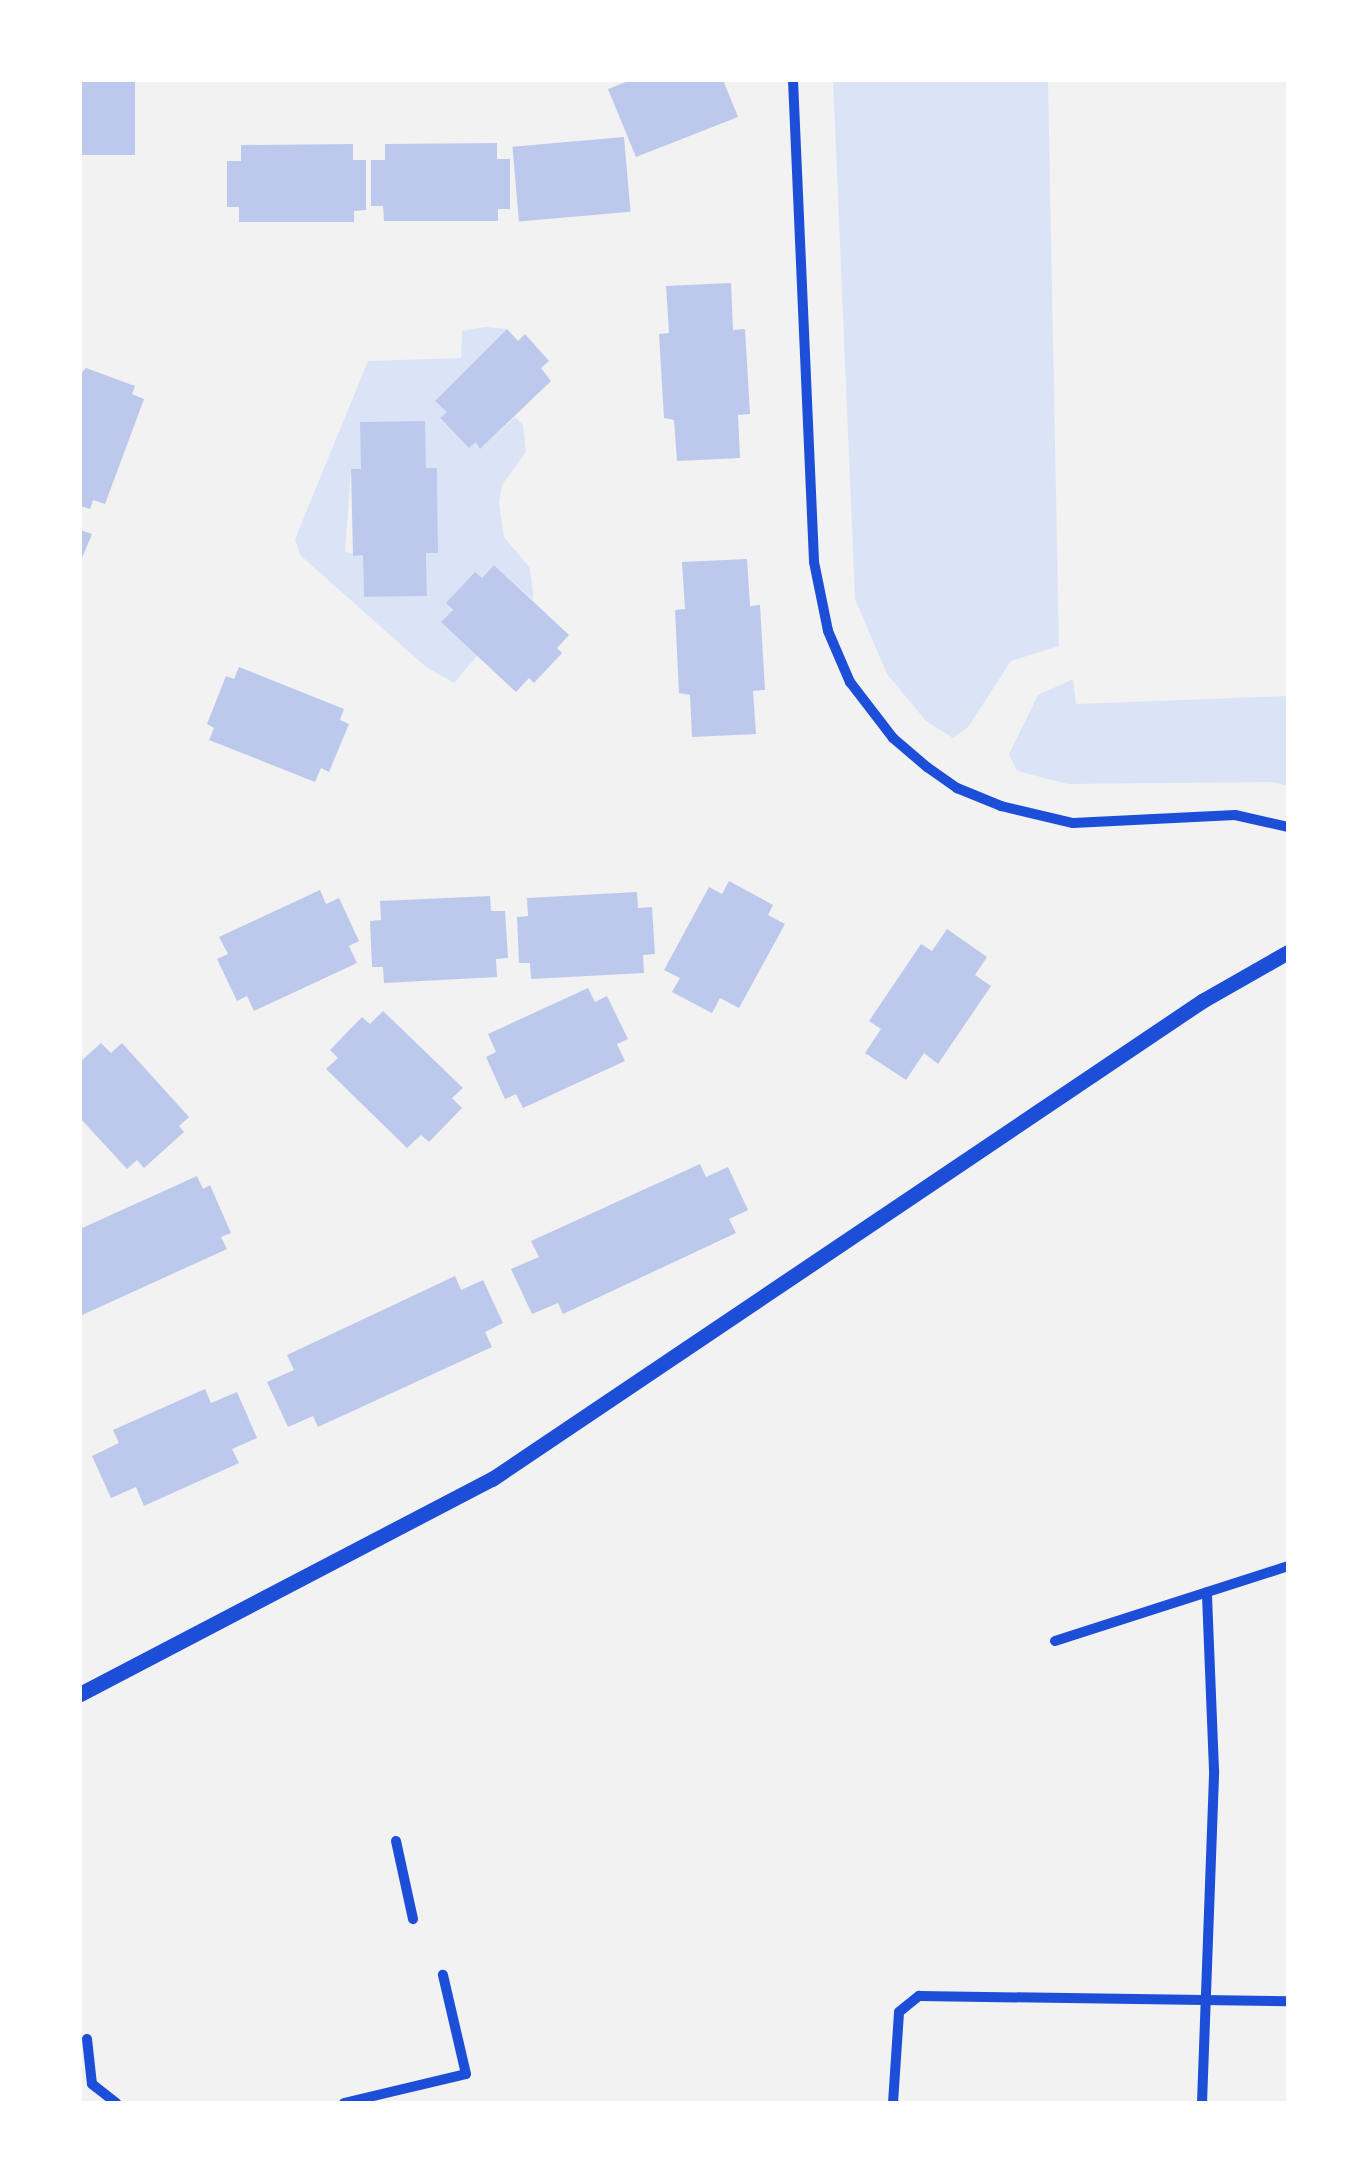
<!DOCTYPE html>
<style>
body{margin:0}
#map{position:relative;width:1368px;height:2183px;overflow:hidden;background:#f2f2f2;font-family:"DM Sans",sans-serif}
div>[style]{position:absolute}
.green>*{inset:0;background:#dbe4f7}
.building>*{inset:0;background:#bdc9ec;transform-origin:0 0}
.minor>*{height:10px;margin:-5px;padding:0 5px;transform-origin:5px;border-radius:5px;background:#1d4ed8}
.tertiary>*{height:15px;margin:-7.5px;padding:0 7.5px;transform-origin:7.5px;border-radius:7.5px;background:#1d4ed8}
span{translate:-50% -50%;white-space:nowrap;text-align:center;line-height:1.15;-webkit-text-stroke:8px #fff;paint-order:stroke}
.frame{position:absolute;inset:0;border:82px solid #fff;pointer-events:none}
</style>
<div id="map">
<div class="green">
<i style="clip-path:polygon(833px 80px,1048px 80px,1059px 646px,1011px 661px,968px 727px,953px 738px,926px 721px,887px 674px,855px 599px)"></i>
<i style="clip-path:polygon(evenodd,485px 327px,507px 329px,435px 401px,447px 412px,440px 419px,469px 447px,476px 442px,481px 448px,515px 417px,523px 425px,526px 452px,502px 485px,499px 503px,504px 537px,530px 568px,533px 594px,533px 600px,494px 565px,482px 578px,475px 572px,447px 603px,477px 656px,454px 683px,426px 667px,300px 555px,295px 539px,368px 361px,461px 358px,462px 331px,485px 327px,351px 469px,437px 469px,438px 553px,426px 553px,427px 596px,364px 597px,363px 555px,345px 552px,351px 469px)"></i>
<i style="clip-path:polygon(1073px 679px,1076px 704px,1288px 696px,1288px 786px,1272px 782px,1068px 784px,1017px 771px,1009px 754px,1038px 695px)"></i>
</div>
<div class="building">
<i style="left:80px;top:80px;width:55px;height:75px"></i>
<i style="clip-path:polygon(631px 80px,723px 80px,738px 117px,636px 157px,608px 89px)"></i>
<i style="left:624px;top:137px;width:75px;height:112px;rotate:85deg"></i>
<i style="clip-path:polygon(497px 143px,497px 159px,510px 159px,510px 209px,498px 209px,498px 221px,384px 221px,383px 206px,371px 206px,371px 160px,385px 160px,385px 144px)"></i>
<i style="clip-path:polygon(353px 144px,353px 160px,366px 160px,366px 210px,354px 211px,354px 222px,239px 222px,239px 207px,227px 207px,227px 161px,241px 161px,241px 145px)"></i>
<i style="clip-path:polygon(731px 283px,733px 330px,745px 329px,750px 414px,738px 415px,740px 458px,677px 461px,674px 420px,664px 418px,659px 334px,669px 333px,666px 286px)"></i>
<i style="clip-path:polygon(507px 329px,518px 341px,525px 334px,549px 361px,541px 368px,551px 381px,480px 449px,476px 442px,469px 448px,440px 418px,447px 412px,435px 401px)"></i>
<i style="clip-path:polygon(86px 368px,135px 386px,132px 394px,144px 399px,105px 504px,93px 500px,90px 509px,80px 506px,80px 374px)"></i>
<i style="clip-path:polygon(425px 421px,426px 468px,437px 468px,438px 553px,426px 553px,427px 596px,364px 597px,363px 555px,353px 556px,351px 469px,361px 469px,360px 422px)"></i>
<i style="clip-path:polygon(80px 530px,92px 534px,80px 563px)"></i>
<i style="clip-path:polygon(747px 559px,750px 606px,760px 605px,765px 690px,753px 691px,756px 734px,692px 737px,690px 695px,679px 693px,675px 610px,685px 609px,682px 562px)"></i>
<i style="clip-path:polygon(494px 565px,569px 635px,557px 648px,562px 653px,534px 683px,529px 678px,516px 692px,441px 622px,453px 610px,446px 603px,475px 572px,482px 578px)"></i>
<i style="clip-path:polygon(239px 667px,344px 709px,340px 720px,349px 724px,329px 772px,321px 768px,315px 782px,209px 740px,214px 728px,207px 724px,226px 676px,234px 679px)"></i>
<i style="clip-path:polygon(729px 881px,773px 905px,768px 915px,785px 924px,739px 1008px,720px 998px,712px 1013px,672px 992px,680px 978px,664px 970px,709px 887px,722px 894px)"></i>
<i style="clip-path:polygon(320px 890px,326px 904px,339px 898px,359px 941px,349px 946px,357px 963px,254px 1011px,247px 996px,237px 1001px,217px 959px,228px 954px,219px 937px)"></i>
<i style="clip-path:polygon(637px 892px,638px 908px,652px 907px,655px 954px,643px 955px,644px 973px,531px 979px,530px 963px,519px 963px,517px 917px,528px 916px,527px 898px)"></i>
<i style="clip-path:polygon(490px 896px,491px 911px,505px 911px,508px 958px,496px 959px,497px 977px,384px 983px,383px 967px,372px 967px,370px 921px,381px 920px,380px 901px)"></i>
<i style="clip-path:polygon(947px 929px,987px 957px,975px 975px,991px 986px,938px 1064px,924px 1053px,906px 1080px,865px 1053px,881px 1029px,869px 1021px,921px 944px,932px 951px)"></i>
<i style="clip-path:polygon(588px 988px,595px 1002px,607px 996px,628px 1039px,617px 1044px,625px 1061px,523px 1108px,516px 1094px,505px 1099px,486px 1057px,496px 1052px,488px 1034px)"></i>
<i style="clip-path:polygon(383px 1011px,463px 1088px,452px 1098px,462px 1108px,429px 1142px,421px 1135px,407px 1148px,326px 1069px,338px 1058px,330px 1050px,362px 1017px,370px 1024px)"></i>
<i style="clip-path:polygon(101px 1043px,111px 1053px,122px 1043px,189px 1117px,179px 1126px,184px 1132px,144px 1168px,137px 1160px,127px 1169px,80px 1118px,80px 1062px)"></i>
<i style="clip-path:polygon(700px 1164px,706px 1177px,728px 1167px,748px 1210px,729px 1219px,736px 1233px,563px 1314px,558px 1303px,532px 1314px,511px 1269px,539px 1257px,531px 1241px)"></i>
<i style="clip-path:polygon(197px 1176px,203px 1189px,210px 1185px,231px 1233px,221px 1237px,227px 1249px,80px 1316px,80px 1229px)"></i>
<i style="clip-path:polygon(455px 1276px,461px 1290px,483px 1280px,503px 1323px,485px 1332px,492px 1347px,318px 1427px,313px 1416px,288px 1427px,267px 1382px,294px 1370px,287px 1355px)"></i>
<i style="clip-path:polygon(205px 1389px,211px 1403px,237px 1392px,257px 1438px,232px 1449px,239px 1463px,144px 1506px,136px 1487px,111px 1498px,92px 1456px,119px 1443px,113px 1430px)"></i>
</div>
<div class="minor">
<i style="left:793px;top:80px;width:482px;rotate:87.5deg"></i>
<i style="left:814px;top:562px;width:70px;rotate:78.5deg"></i>
<i style="left:828px;top:631px;width:56px;rotate:66.7deg"></i>
<i style="left:850px;top:682px;width:71px;rotate:52.5deg"></i>
<i style="left:893px;top:738px;width:45px;rotate:40.5deg"></i>
<i style="left:927px;top:767px;width:37px;rotate:35deg"></i>
<i style="left:957px;top:788px;width:48px;rotate:22.2deg"></i>
<i style="left:1001px;top:806px;width:74px;rotate:13.3deg"></i>
<i style="left:1073px;top:823px;width:162px;rotate:-2.8deg"></i>
<i style="left:1235px;top:815px;width:54px;rotate:12.8deg"></i>
<i style="left:1055px;top:1641px;width:245px;rotate:-17.8deg"></i>
<i style="left:396px;top:1841px;width:80px;rotate:77.7deg"></i>
<i style="left:87px;top:2039px;width:45px;rotate:83.7deg"></i>
<i style="left:92px;top:2084px;width:31px;rotate:38deg"></i>
<i style="left:344px;top:2103px;width:125px;rotate:-13.4deg"></i>
<i style="left:466px;top:2074px;width:102px;rotate:-103.1deg"></i>
<i style="left:893px;top:2103px;width:91px;rotate:-86.2deg"></i>
<i style="left:899px;top:2012px;width:26px;rotate:-39deg"></i>
<i style="left:919px;top:1996px;width:369px;rotate:0.8deg"></i>
<i style="left:1202px;top:2103px;width:333px;rotate:-87.9deg"></i>
<i style="left:1214px;top:1770px;width:178px;rotate:-92.3deg"></i>
</div>
<div class="tertiary">
<i style="left:80px;top:1694px;width:465px;rotate:-27.6deg"></i>
<i style="left:492px;top:1479px;width:856px;rotate:-33.95deg"></i>
<i style="left:1202px;top:1001px;width:99px;rotate:-29.7deg"></i>
</div>
<div class="frame"></div>
</div>
